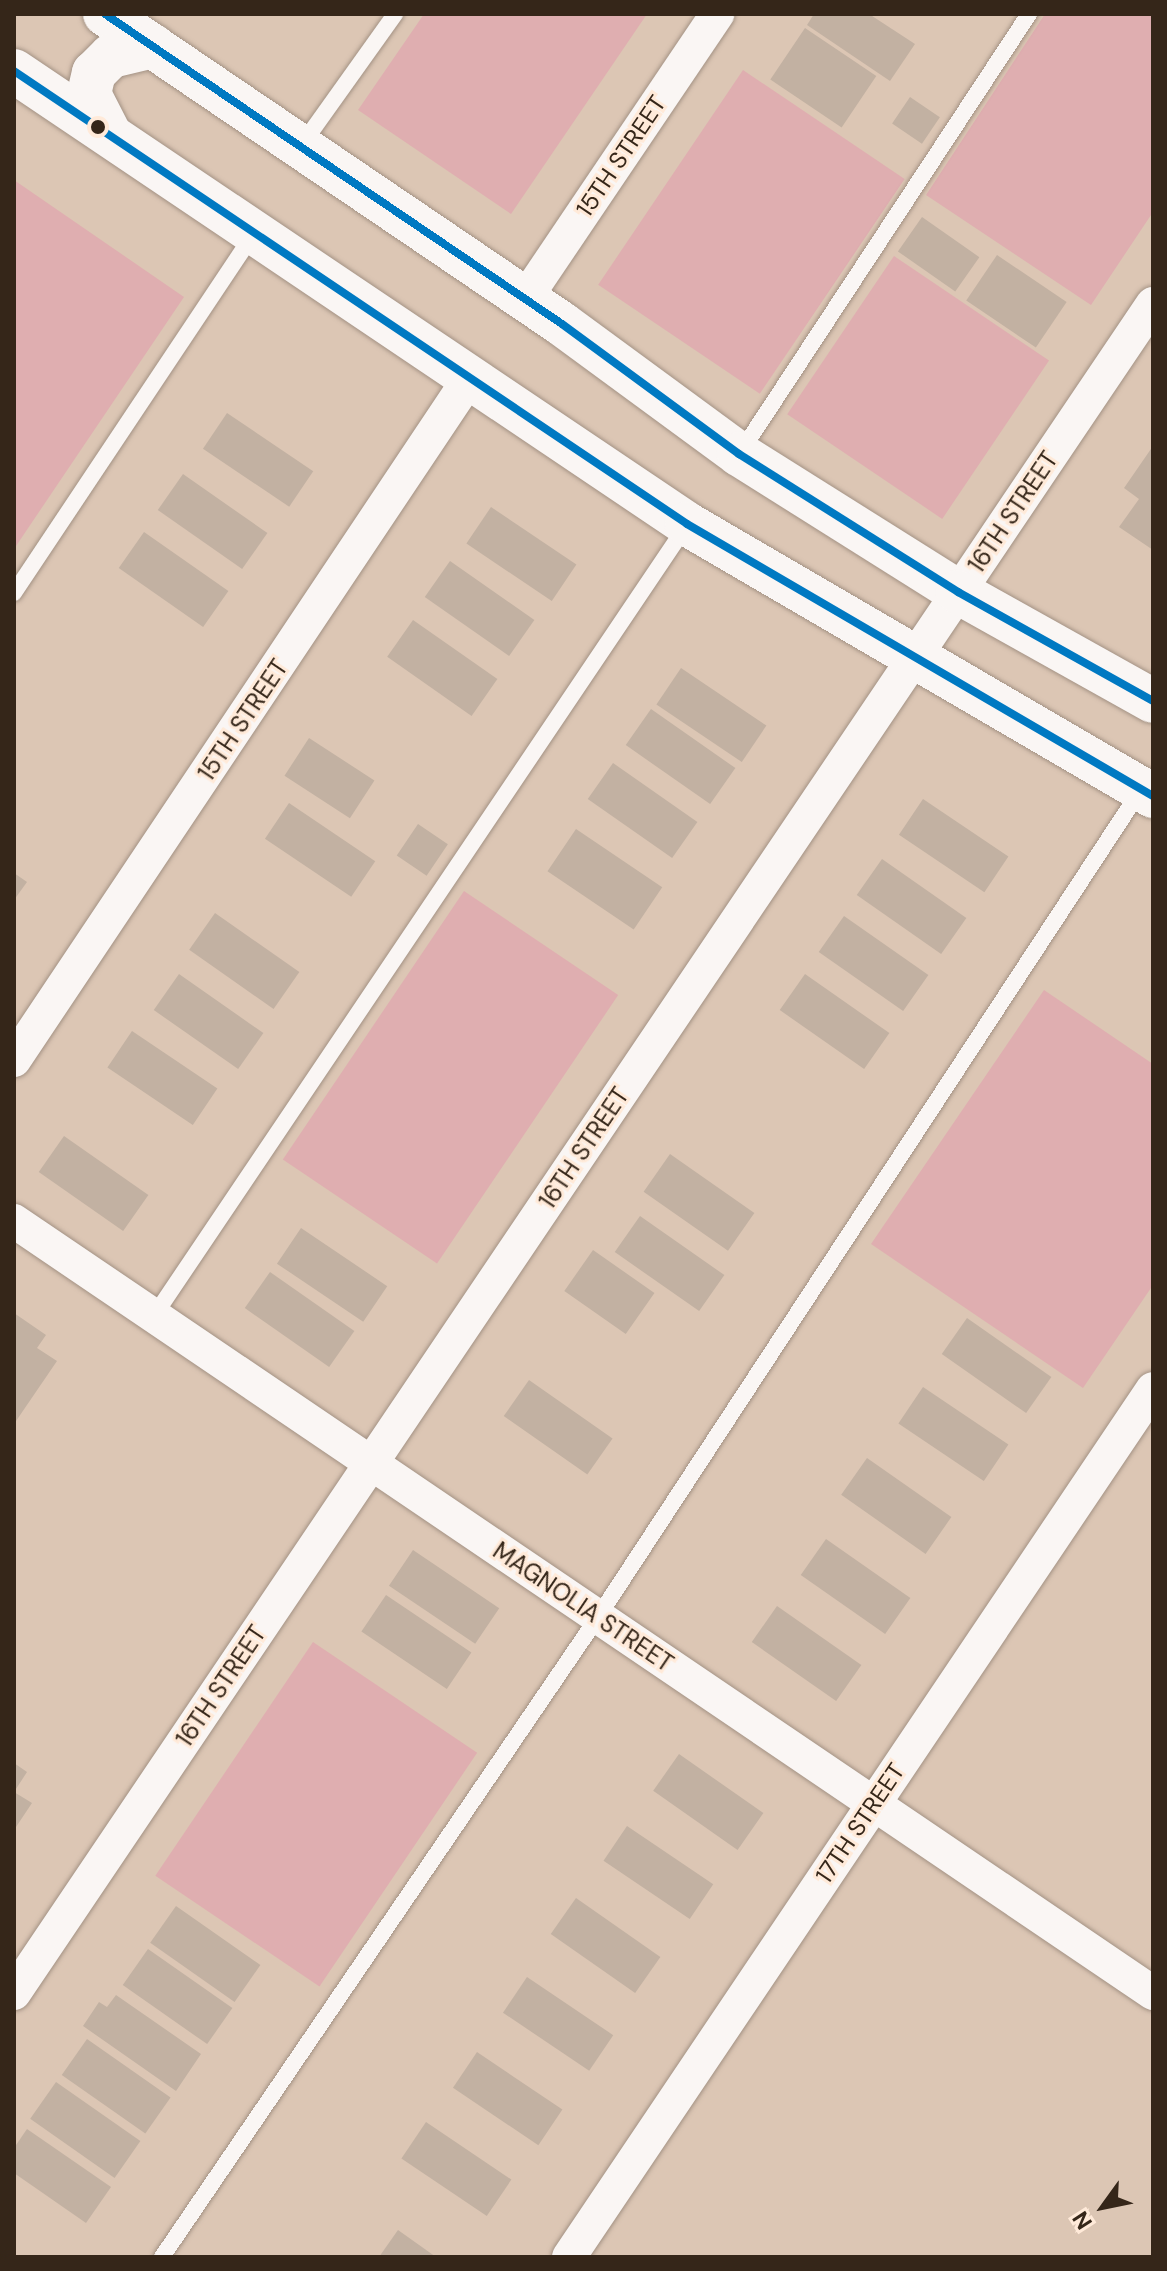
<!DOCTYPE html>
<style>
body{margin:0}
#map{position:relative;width:1167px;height:2271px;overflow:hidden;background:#dcc6b4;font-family:"DM Sans",sans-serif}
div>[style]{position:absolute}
.green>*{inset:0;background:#dfaeb0;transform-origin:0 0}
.building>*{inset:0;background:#c2b1a2;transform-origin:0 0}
.roads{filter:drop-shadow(0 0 2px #a39284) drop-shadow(0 0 2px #a39284)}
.lane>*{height:16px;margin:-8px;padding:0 8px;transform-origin:8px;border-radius:8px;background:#faf6f4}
.street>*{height:34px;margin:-17px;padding:0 17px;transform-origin:17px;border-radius:17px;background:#faf6f4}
.secondary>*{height:44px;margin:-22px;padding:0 22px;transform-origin:22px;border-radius:22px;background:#faf6f4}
.bus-1>*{height:8px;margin:-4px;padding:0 4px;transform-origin:4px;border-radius:4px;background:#0079c2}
.dots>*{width:22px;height:22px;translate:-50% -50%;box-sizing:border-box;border:4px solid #ffead9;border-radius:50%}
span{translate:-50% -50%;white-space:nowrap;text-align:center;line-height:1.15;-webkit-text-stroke:6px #ffead9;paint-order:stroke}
.street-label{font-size:24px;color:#352619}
.frame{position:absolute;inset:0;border:16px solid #352619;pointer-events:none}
.north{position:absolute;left:1063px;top:2167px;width:80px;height:80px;-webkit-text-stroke:6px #ffead9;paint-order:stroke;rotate:237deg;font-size:22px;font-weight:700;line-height:32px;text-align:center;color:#352619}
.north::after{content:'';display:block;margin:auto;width:28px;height:36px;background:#352619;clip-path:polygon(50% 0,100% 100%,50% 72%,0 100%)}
</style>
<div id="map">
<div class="green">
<i style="clip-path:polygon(424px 14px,647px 14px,511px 214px,358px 110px)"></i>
<i style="clip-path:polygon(1045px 14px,1153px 14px,1153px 212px,1091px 305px,926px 195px)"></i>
<i style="left:743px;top:70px;width:195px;height:259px;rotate:34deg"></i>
<i style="clip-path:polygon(14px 180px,184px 297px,14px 549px)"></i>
<i style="left:894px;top:256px;width:187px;height:191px;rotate:34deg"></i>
<i style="left:464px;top:891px;width:186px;height:324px;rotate:34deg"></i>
<i style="clip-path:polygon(1044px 990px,1153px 1064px,1153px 1285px,1083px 1388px,871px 1244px)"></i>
<i style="left:313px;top:1642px;width:198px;height:282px;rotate:34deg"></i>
</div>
<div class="building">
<i style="clip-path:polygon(814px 14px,869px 14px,915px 44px,890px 81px,807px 25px)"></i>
<i style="left:805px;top:28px;width:86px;height:62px;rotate:34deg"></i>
<i style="left:910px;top:97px;width:36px;height:32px;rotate:34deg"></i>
<i style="left:922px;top:217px;width:70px;height:42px;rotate:35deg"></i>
<i style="left:997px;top:255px;width:84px;height:55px;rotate:34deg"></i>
<i style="left:227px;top:413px;width:104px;height:43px;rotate:34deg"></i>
<i style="clip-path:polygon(1153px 446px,1153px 550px,1119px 527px,1139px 499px,1124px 488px)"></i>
<i style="left:183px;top:474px;width:103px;height:44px;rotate:35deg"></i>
<i style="left:491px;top:507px;width:103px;height:44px;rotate:34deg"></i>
<i style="left:144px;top:532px;width:103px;height:44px;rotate:35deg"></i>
<i style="left:450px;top:561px;width:103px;height:44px;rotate:35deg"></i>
<i style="left:413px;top:620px;width:103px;height:45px;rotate:35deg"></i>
<i style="left:681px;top:668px;width:103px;height:44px;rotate:34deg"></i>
<i style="left:651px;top:709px;width:103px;height:44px;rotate:35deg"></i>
<i style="left:309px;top:738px;width:78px;height:45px;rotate:33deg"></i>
<i style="left:613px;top:763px;width:103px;height:44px;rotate:35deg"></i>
<i style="left:923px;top:799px;width:103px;height:43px;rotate:34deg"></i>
<i style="left:289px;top:803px;width:104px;height:43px;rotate:34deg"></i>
<i style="left:418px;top:824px;width:36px;height:38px;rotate:34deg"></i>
<i style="left:576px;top:829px;width:104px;height:51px;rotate:34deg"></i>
<i style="left:882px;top:859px;width:103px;height:44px;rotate:35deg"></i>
<i style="clip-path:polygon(14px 873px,27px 882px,14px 900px)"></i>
<i style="left:215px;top:913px;width:103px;height:45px;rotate:35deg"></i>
<i style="left:844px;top:916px;width:103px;height:44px;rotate:35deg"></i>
<i style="left:179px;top:974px;width:103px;height:44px;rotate:35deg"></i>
<i style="left:805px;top:974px;width:103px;height:44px;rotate:35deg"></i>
<i style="left:132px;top:1031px;width:103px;height:44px;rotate:34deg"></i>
<i style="left:64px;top:1136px;width:103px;height:44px;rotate:35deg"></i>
<i style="left:670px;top:1154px;width:103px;height:46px;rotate:35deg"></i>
<i style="left:640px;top:1216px;width:103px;height:44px;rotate:35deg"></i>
<i style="left:301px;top:1228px;width:104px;height:43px;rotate:34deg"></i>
<i style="left:593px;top:1250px;width:75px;height:50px;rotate:35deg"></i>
<i style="left:270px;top:1272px;width:103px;height:44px;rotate:35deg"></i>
<i style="clip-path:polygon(14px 1313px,46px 1335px,37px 1348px,57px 1361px,14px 1424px)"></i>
<i style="left:967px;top:1318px;width:103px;height:44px;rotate:35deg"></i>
<i style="left:529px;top:1380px;width:102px;height:44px;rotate:35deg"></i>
<i style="left:923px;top:1387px;width:103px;height:44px;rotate:34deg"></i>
<i style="left:867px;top:1458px;width:103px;height:45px;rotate:35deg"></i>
<i style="left:826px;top:1539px;width:103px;height:44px;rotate:35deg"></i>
<i style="left:413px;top:1550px;width:104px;height:43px;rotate:34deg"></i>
<i style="left:386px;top:1595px;width:103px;height:44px;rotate:34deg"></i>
<i style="left:777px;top:1606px;width:103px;height:44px;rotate:35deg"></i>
<i style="left:679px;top:1754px;width:103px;height:45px;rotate:35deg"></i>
<i style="clip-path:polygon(14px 1763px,27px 1772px,14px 1792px,32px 1803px,14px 1830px)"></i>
<i style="left:627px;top:1826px;width:104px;height:42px;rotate:34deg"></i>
<i style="left:576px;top:1898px;width:103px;height:44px;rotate:35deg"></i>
<i style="left:176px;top:1906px;width:103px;height:45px;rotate:35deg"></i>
<i style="left:148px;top:1949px;width:103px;height:44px;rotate:35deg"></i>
<i style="left:527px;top:1977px;width:104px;height:43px;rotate:34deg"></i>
<i style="clip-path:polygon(116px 1995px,201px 2054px,176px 2091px,83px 2026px,99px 2002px,107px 2007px)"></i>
<i style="left:87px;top:2039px;width:102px;height:44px;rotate:35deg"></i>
<i style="left:477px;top:2052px;width:103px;height:43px;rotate:34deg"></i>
<i style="left:56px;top:2082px;width:103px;height:45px;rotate:35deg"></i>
<i style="left:426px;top:2122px;width:103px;height:44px;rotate:34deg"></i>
<i style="clip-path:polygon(27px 2129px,111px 2187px,86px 2223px,14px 2173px,14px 2148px)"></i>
<i style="clip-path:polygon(398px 2230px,436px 2257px,379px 2257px)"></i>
</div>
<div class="roads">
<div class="lane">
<i style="left:301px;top:146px;width:162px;rotate:-54.5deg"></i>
<i style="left:740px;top:453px;width:526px;rotate:-56.64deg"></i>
<i style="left:14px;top:593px;width:430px;rotate:-56.3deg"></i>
<i style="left:154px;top:1316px;width:952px;rotate:-56.04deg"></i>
<i style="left:162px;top:2257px;width:774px;rotate:-55.74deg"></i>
<i style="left:598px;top:1617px;width:988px;rotate:-56.73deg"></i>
</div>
<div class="street">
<i style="left:525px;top:299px;width:344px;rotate:-56deg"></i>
<i style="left:14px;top:1060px;width:819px;rotate:-56.25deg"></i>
<i style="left:14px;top:1221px;width:1376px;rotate:34.13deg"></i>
<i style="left:14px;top:1993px;width:2037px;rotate:-56.01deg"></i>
<i style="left:569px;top:2257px;width:1046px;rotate:-56.07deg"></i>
</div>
<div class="secondary">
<i style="left:105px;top:14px;width:552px;rotate:34.15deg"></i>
<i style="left:562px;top:324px;width:220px;rotate:36.3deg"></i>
<i style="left:739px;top:454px;width:259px;rotate:32.2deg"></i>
<i style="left:958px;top:592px;width:223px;rotate:29.2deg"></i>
<i style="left:14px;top:71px;width:811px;rotate:33.94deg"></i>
<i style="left:687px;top:524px;width:540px;rotate:30.27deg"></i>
<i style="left:108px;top:131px;width:42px;rotate:-117.2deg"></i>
<i style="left:89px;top:94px;width:22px;rotate:-77deg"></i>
<i style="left:94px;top:73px;width:24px;rotate:-45deg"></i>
<i style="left:111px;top:56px;width:43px;rotate:-13.4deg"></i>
</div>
</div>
<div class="bus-1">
<i style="left:105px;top:14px;width:552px;rotate:34.15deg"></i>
<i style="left:562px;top:324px;width:220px;rotate:36.3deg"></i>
<i style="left:739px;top:454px;width:259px;rotate:32.2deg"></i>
<i style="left:958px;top:592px;width:223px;rotate:29.2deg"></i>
<i style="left:14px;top:71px;width:811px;rotate:33.94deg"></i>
<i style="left:687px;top:524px;width:540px;rotate:30.27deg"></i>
</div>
<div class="dots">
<i style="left:98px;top:127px;background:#352619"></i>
</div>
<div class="street-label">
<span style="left:621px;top:156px;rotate:-56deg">15TH STREET</span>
<span style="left:1013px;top:512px;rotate:-56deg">16TH STREET</span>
<span style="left:243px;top:720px;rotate:-56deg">15TH STREET</span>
<span style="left:584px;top:1148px;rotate:-56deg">16TH STREET</span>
<span style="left:583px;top:1607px;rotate:34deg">MAGNOLIA STREET</span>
<span style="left:221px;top:1686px;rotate:-56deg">16TH STREET</span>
<span style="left:860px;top:1823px;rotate:-56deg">17TH STREET</span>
</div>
<div class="frame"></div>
<div class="north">N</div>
</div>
